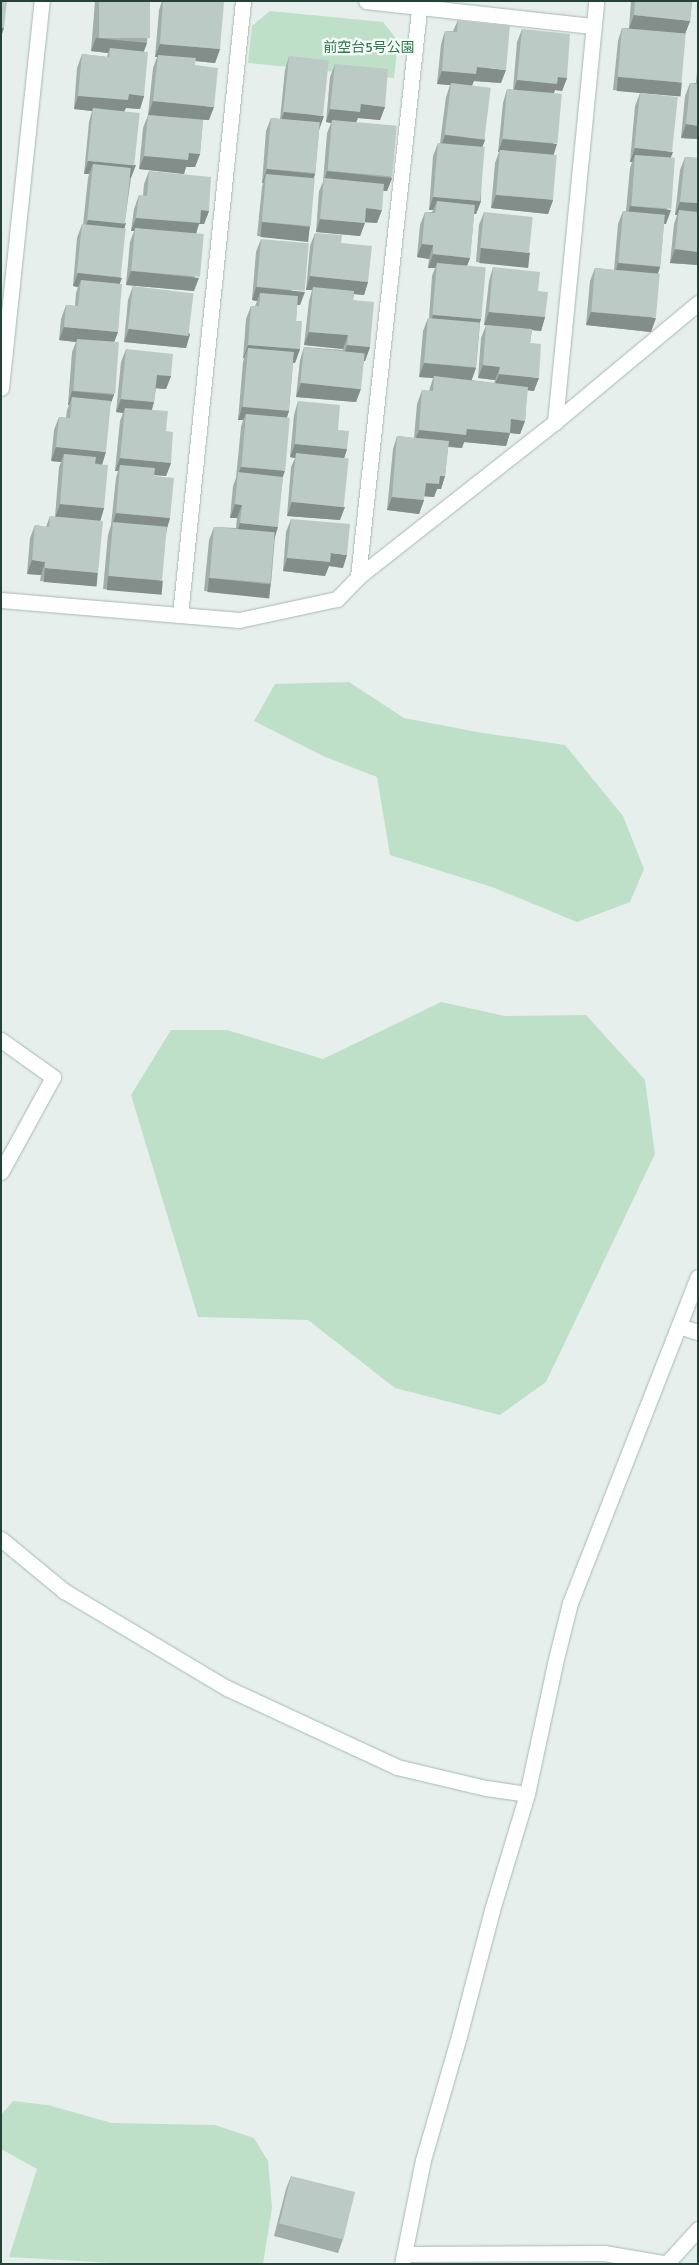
<!DOCTYPE html>
<meta charset="utf-8">
<style>
body{margin:0}
#map{position:relative;width:699px;height:2265px;overflow:hidden;background:#e6efeb;font-family:Signika,"Noto Sans JP",sans-serif}
div>[style]{position:absolute}
.green>*{inset:0;background:#bfe0c8}
.roads{filter:drop-shadow(0 0 1px #a8b8b2) drop-shadow(0 0 1px #a8b8b2)}
.minor>*{height:15px;margin:-7.5px;padding:0 7.5px;transform-origin:7.5px;border-radius:7.5px;background:#fff}
.wall>*{inset:0;background:#a1aea9}
.shaded-wall>*{inset:0;background:#838d89;transform-origin:0 0}
.building>*{inset:0;background:#bbcac4;transform-origin:0 0}
span{translate:-50% -50%;white-space:nowrap;text-align:center;line-height:1.15;-webkit-text-stroke:4.5px #f7fbf9;paint-order:stroke}
.park-label{font-size:14px;color:#2d7a4b}
.frame{position:absolute;inset:0;border:2px solid #24423a;pointer-events:none}
</style>
<div id="map">
<div class="green">
<i style="clip-path:polygon(270px 11px,383px 22px,398px 41px,394px 78px,248px 63px,252px 26px)"></i>
<i style="clip-path:polygon(349px 682px,404px 718px,477px 732px,565px 745px,623px 816px,644px 869px,630px 902px,577px 922px,492px 887px,390px 855px,377px 777px,323px 756px,254px 721px,275px 684px)"></i>
<i style="clip-path:polygon(441px 1002px,505px 1016px,586px 1015px,645px 1080px,655px 1154px,546px 1382px,500px 1415px,395px 1388px,308px 1320px,198px 1317px,131px 1095px,171px 1030px,227px 1030px,323px 1059px)"></i>
<i style="clip-path:polygon(13px 2101px,48px 2105px,112px 2123px,215px 2125px,254px 2138px,268px 2161px,272px 2208px,263px 2264px,130px 2264px,9px 2257px,37px 2169px,1px 2149px,1px 2115px)"></i>
</div>
<div class="roads">
<div class="minor">
<i style="left:366px;top:1px;width:229px;rotate:6.3deg"></i>
<i style="left:1px;top:388px;width:389px;rotate:-84deg"></i>
<i style="left:555px;top:422px;width:423px;rotate:-84.4deg"></i>
<i style="left:358px;top:577px;width:579px;rotate:-83.86deg"></i>
<i style="left:1px;top:600px;width:239px;rotate:4.8deg"></i>
<i style="left:239px;top:620px;width:100px;rotate:-12.1deg"></i>
<i style="left:337px;top:599px;width:30px;rotate:-46deg"></i>
<i style="left:358px;top:577px;width:251px;rotate:-38.2deg"></i>
<i style="left:555px;top:422px;width:186px;rotate:-39.8deg"></i>
<i style="left:180px;top:615px;width:617px;rotate:-84.14deg"></i>
<i style="left:1px;top:1040px;width:64px;rotate:35.4deg"></i>
<i style="left:53px;top:1077px;width:108px;rotate:118.7deg"></i>
<i style="left:679px;top:1326px;width:20px;rotate:18deg"></i>
<i style="left:1px;top:1539px;width:82px;rotate:39.5deg"></i>
<i style="left:64px;top:1591px;width:190px;rotate:30.8deg"></i>
<i style="left:227px;top:1688px;width:187px;rotate:24.9deg"></i>
<i style="left:397px;top:1767px;width:91px;rotate:13.3deg"></i>
<i style="left:486px;top:1788px;width:41px;rotate:8.3deg"></i>
<i style="left:404px;top:2254px;width:200px;rotate:-0.3deg"></i>
<i style="left:604px;top:2253px;width:67px;rotate:9.5deg"></i>
<i style="left:667px;top:2263px;width:46px;rotate:-47.6deg"></i>
<i style="left:402px;top:2264px;width:106px;rotate:-78.6deg"></i>
<i style="left:423px;top:2160px;width:129px;rotate:-73.8deg"></i>
<i style="left:459px;top:2036px;width:130px;rotate:-75.3deg"></i>
<i style="left:492px;top:1910px;width:121px;rotate:-73.2deg"></i>
<i style="left:527px;top:1794px;width:134px;rotate:-77.9deg"></i>
<i style="left:555px;top:1663px;width:62px;rotate:-76deg"></i>
<i style="left:570px;top:1603px;width:350px;rotate:-68.6deg"></i>
</div>
</div>
<div class="wall">
<i style="clip-path:polygon(95px 1px,150px 1px,147px 43px,144px 51px,144px 96px,140px 109px,126px 108px,124px 111px,131px 178px,124px 228px,120px 283px,118px 332px,114px 342px,114px 395px,110px 404px,102px 464px,104px 508px,100px 521px,93px 586px,40px 581px,41px 575px,27px 574px,30px 538px,35px 525px,46px 527px,50px 516px,55px 517px,59px 467px,61px 462px,51px 461px,54px 430px,59px 417px,66px 418px,67px 410px,69px 405px,68px 405px,72px 352px,76px 342px,59px 340px,61px 319px,66px 305px,75px 306px,76px 293px,78px 287px,73px 286px,77px 238px,82px 224px,83px 225px,88px 178px,89px 174px,84px 174px,89px 122px,92px 111px,74px 109px,77px 68px,82px 54px,107px 57px,108px 53px,91px 51px)"></i>
<i style="clip-path:polygon(162px 1px,212px 1px,220px 49px,215px 63px,195px 61px,195px 65px,209px 120px,203px 120px,200px 154px,195px 167px,186px 167px,184px 174px,139px 169px,143px 128px,148px 115px,153px 68px,157px 57px,155px 57px,159px 10px)"></i>
<i style="clip-path:polygon(631px 1px,692px 1px,690px 21px,685px 34px,677px 96px,613px 90px,618px 41px,622px 28px,629px 28px)"></i>
<i style="clip-path:polygon(458px 20px,501px 83px,474px 81px,472px 86px,485px 140px,482px 147px,481px 201px,476px 214px,474px 214px,470px 258px,467px 266px,481px 319px,480px 323px,476px 368px,471px 380px,494px 383px,495px 380px,478px 378px,481px 338px,486px 325px,484px 325px,489px 281px,493px 267px,538px 291px,545px 317px,541px 331px,532px 330px,530px 343px,534px 391px,527px 390px,525px 421px,520px 434px,510px 433px,506px 446px,464px 442px,462px 448px,448px 447px,445px 476px,441px 489px,437px 489px,434px 497px,424px 496px,424px 500px,419px 514px,387px 510px,393px 449px,397px 436px,414px 438px,417px 404px,422px 390px,429px 391px,433px 378px,419px 377px,423px 331px,428px 318px,429px 318px,432px 276px,435px 268px,428px 268px,429px 259px,417px 257px,420px 225px,425px 212px,432px 212px,433px 210px,429px 210px,433px 156px,438px 143px,440px 143px,446px 97px,450px 85px,437px 84px,441px 44px,445px 31px,453px 31px)"></i>
<i style="clip-path:polygon(522px 29px,567px 78px,562px 91px,555px 90px,554px 93px,553px 200px,548px 214px,491px 208px,495px 163px,499px 152px,498px 152px,503px 103px,507px 89px,513px 90px,517px 42px)"></i>
<i style="clip-path:polygon(289px 56px,319px 130px,315px 174px,314px 178px,310px 227px,305px 241px,257px 236px,262px 187px,263px 183px,262px 183px,266px 131px,271px 118px,280px 119px,285px 70px)"></i>
<i style="clip-path:polygon(698px 58px,698px 139px,681px 138px,685px 96px,690px 83px,696px 83px)"></i>
<i style="clip-path:polygon(335px 64px,385px 107px,380px 120px,358px 118px,356px 122px,392px 178px,387px 191px,383px 191px,377px 223px,365px 222px,360px 236px,316px 232px,319px 191px,323px 182px,327px 133px,331px 123px,326px 122px,330px 77px)"></i>
<i style="clip-path:polygon(640px 93px,671px 158px,666px 224px,664px 223px,660px 267px,658px 274px,651px 332px,586px 325px,590px 281px,595px 268px,614px 270px,618px 224px,623px 211px,626px 211px,630px 168px,632px 162px,630px 162px,635px 106px)"></i>
<i style="clip-path:polygon(685px 157px,698px 158px,698px 265px,670px 263px,674px 224px,677px 215px,675px 215px,680px 170px)"></i>
<i style="clip-path:polygon(149px 171px,209px 211px,204px 224px,199px 224px,196px 234px,194px 291px,126px 285px,130px 242px,134px 231px,131px 231px,134px 209px,139px 195px,143px 196px,144px 184px)"></i>
<i style="clip-path:polygon(484px 212px,530px 253px,525px 267px,476px 262px,479px 225px)"></i>
<i style="clip-path:polygon(315px 233px,341px 243px,368px 282px,364px 295px,354px 294px,353px 300px,370px 347px,365px 361px,364px 360px,356px 402px,296px 397px,300px 360px,304px 347px,343px 350px,343px 349px,304px 345px,309px 301px,312px 290px,306px 290px,310px 246px)"></i>
<i style="clip-path:polygon(261px 239px,300px 305px,297px 305px,296px 321px,300px 349px,295px 363px,293px 362px,289px 411px,287px 418px,283px 477px,275px 537px,271px 584px,266px 597px,204px 591px,209px 540px,214px 527px,236px 528px,237px 518px,230px 518px,233px 486px,236px 478px,241px 427px,243px 420px,238px 420px,243px 362px,244px 358px,243px 358px,246px 319px,251px 306px,255px 306px,257px 301px,252px 300px,256px 252px)"></i>
<i style="clip-path:polygon(133px 286px,190px 334px,186px 348px,124px 342px,128px 300px)"></i>
<i style="clip-path:polygon(126px 349px,171px 376px,166px 389px,156px 388px,154px 402px,152px 410px,166px 431px,171px 463px,166px 476px,154px 475px,170px 518px,167px 527px,158px 594px,103px 589px,108px 535px,111px 525px,116px 478px,118px 471px,115px 471px,120px 421px,123px 413px,116px 412px,121px 362px)"></i>
<i style="clip-path:polygon(298px 401px,338px 430px,347px 449px,344px 458px,340px 520px,287px 516px,291px 467px,295px 458px,290px 457px,294px 415px)"></i>
<i style="clip-path:polygon(291px 519px,343px 568px,329px 566px,325px 576px,283px 571px,286px 532px)"></i>
<i style="clip-path:polygon(291px 2176px,343px 2239px,338px 2253px,274px 2236px,286px 2189px)"></i>
</div>
<div class="shaded-wall">
<i style="clip-path:polygon(634px 15px,690px 21px,685px 34px,629px 29px)"></i>
<i style="clip-path:polygon(1px 28px,4px 28px,1px 37px)"></i>
<i style="clip-path:polygon(96px 38px,147px 43px,142px 56px,110px 48px,108px 53px,91px 51px)"></i>
<i style="clip-path:polygon(160px 44px,220px 49px,215px 63px,157px 57px,158px 55px,157px 57px,155px 57px)"></i>
<i style="clip-path:polygon(477px 67px,506px 70px,501px 83px,474px 81px,471px 87px,451px 83px,450px 85px,437px 84px,442px 71px)"></i>
<i style="clip-path:polygon(558px 77px,567px 78px,562px 91px,555px 90px,552px 97px,513px 94px,517px 80px)"></i>
<i style="left:618px;top:77px;width:64px;height:14px;rotate:5deg"></i>
<i style="clip-path:polygon(129px 94px,144px 96px,140px 109px,126px 108px,123px 114px,93px 108px,92px 111px,74px 109px,78px 96px)"></i>
<i style="clip-path:polygon(153px 101px,214px 107px,209px 120px,148px 115px)"></i>
<i style="clip-path:polygon(361px 104px,385px 107px,380px 120px,358px 118px,355px 125px,332px 120px,331px 123px,326px 122px,330px 109px)"></i>
<i style="clip-path:polygon(284px 112px,324px 116px,319px 130px,279px 126px)"></i>
<i style="clip-path:polygon(686px 124px,698px 126px,698px 139px,681px 138px)"></i>
<i style="clip-path:polygon(445px 135px,485px 140px,480px 153px,440px 149px)"></i>
<i style="clip-path:polygon(503px 139px,557px 144px,553px 157px,500px 150px,499px 152px,498px 152px)"></i>
<i style="clip-path:polygon(635px 148px,673px 152px,668px 165px,635px 155px,632px 162px,630px 162px)"></i>
<i style="clip-path:polygon(189px 153px,200px 154px,195px 167px,186px 167px,184px 174px,139px 169px,144px 156px)"></i>
<i style="clip-path:polygon(88px 161px,136px 165px,131px 178px,93px 164px,89px 174px,84px 174px)"></i>
<i style="clip-path:polygon(267px 169px,315px 174px,310px 187px,266px 174px,263px 183px,262px 183px)"></i>
<i style="clip-path:polygon(327px 171px,392px 178px,387px 191px,324px 185px,324px 181px)"></i>
<i style="clip-path:polygon(496px 195px,553px 200px,548px 214px,491px 208px)"></i>
<i style="clip-path:polygon(433px 197px,481px 201px,476px 214px,436px 210px,437px 201px,433px 210px,429px 210px)"></i>
<i style="clip-path:polygon(680px 202px,698px 203px,698px 217px,679px 210px,677px 215px,675px 215px)"></i>
<i style="clip-path:polygon(630px 206px,671px 210px,666px 224px,626px 220px)"></i>
<i style="clip-path:polygon(366px 208px,382px 210px,377px 223px,361px 222px)"></i>
<i style="clip-path:polygon(201px 210px,209px 211px,204px 224px,199px 224px,195px 236px,135px 228px,134px 231px,131px 231px,136px 218px)"></i>
<i style="clip-path:polygon(320px 219px,365px 223px,360px 236px,316px 232px)"></i>
<i style="clip-path:polygon(88px 220px,126px 223px,122px 237px,83px 233px)"></i>
<i style="left:262px;top:222px;width:48px;height:15px;rotate:6deg"></i>
<i style="clip-path:polygon(422px 244px,433px 245px,429px 259px,417px 257px)"></i>
<i style="left:481px;top:248px;width:49px;height:15px;rotate:6deg"></i>
<i style="clip-path:polygon(675px 249px,698px 252px,698px 265px,670px 263px)"></i>
<i style="clip-path:polygon(433px 254px,470px 258px,465px 271px,437px 263px,435px 268px,428px 268px)"></i>
<i style="clip-path:polygon(618px 263px,660px 267px,655px 281px,614px 277px)"></i>
<i style="clip-path:polygon(131px 271px,199px 278px,194px 291px,126px 285px)"></i>
<i style="clip-path:polygon(78px 273px,122px 278px,117px 291px,81px 280px,78px 287px,73px 286px)"></i>
<i style="clip-path:polygon(310px 276px,368px 282px,364px 295px,313px 290px,313px 287px,312px 290px,306px 290px)"></i>
<i style="clip-path:polygon(256px 287px,305px 292px,300px 305px,259px 301px,260px 293px,257px 301px,252px 300px)"></i>
<i style="clip-path:polygon(489px 312px,545px 317px,541px 331px,484px 325px)"></i>
<i style="clip-path:polygon(591px 312px,656px 318px,651px 332px,586px 325px)"></i>
<i style="clip-path:polygon(433px 315px,481px 319px,476px 333px,428px 328px)"></i>
<i style="clip-path:polygon(64px 327px,118px 332px,113px 345px,77px 339px,76px 342px,59px 340px)"></i>
<i style="clip-path:polygon(129px 329px,190px 334px,186px 348px,124px 342px)"></i>
<i style="clip-path:polygon(309px 332px,348px 335px,343px 349px,304px 345px)"></i>
<i style="clip-path:polygon(248px 345px,300px 349px,295px 363px,247px 358px,248px 348px,244px 358px,243px 358px)"></i>
<i style="clip-path:polygon(347px 345px,370px 347px,365px 361px,343px 358px)"></i>
<i style="clip-path:polygon(424px 363px,476px 368px,471px 382px,434px 376px,433px 378px,419px 377px)"></i>
<i style="clip-path:polygon(483px 365px,500px 367px,495px 380px,478px 378px)"></i>
<i style="clip-path:polygon(499px 374px,539px 378px,534px 391px,494px 387px)"></i>
<i style="clip-path:polygon(157px 375px,171px 376px,166px 389px,152px 388px)"></i>
<i style="clip-path:polygon(301px 383px,361px 389px,356px 402px,296px 397px)"></i>
<i style="clip-path:polygon(72px 391px,114px 395px,109px 408px,72px 397px,69px 405px,68px 405px)"></i>
<i style="clip-path:polygon(121px 399px,154px 402px,150px 415px,125px 408px,123px 413px,116px 412px)"></i>
<i style="clip-path:polygon(242px 407px,289px 411px,284px 424px,246px 414px,243px 420px,238px 420px)"></i>
<i style="clip-path:polygon(511px 419px,525px 421px,520px 434px,510px 433px,506px 446px,464px 442px,462px 448px,414px 443px,419px 430px,467px 429px)"></i>
<i style="clip-path:polygon(295px 444px,347px 449px,343px 462px,296px 453px,295px 458px,290px 457px)"></i>
<i style="clip-path:polygon(56px 447px,106px 452px,102px 465px,64px 454px,61px 462px,51px 461px)"></i>
<i style="clip-path:polygon(120px 458px,171px 463px,166px 476px,120px 472px,120px 465px,118px 471px,115px 471px)"></i>
<i style="clip-path:polygon(241px 467px,285px 471px,280px 484px,238px 475px)"></i>
<i style="clip-path:polygon(440px 476px,445px 476px,441px 489px,437px 489px,434px 497px,421px 496px,426px 483px)"></i>
<i style="clip-path:polygon(392px 497px,424px 500px,419px 514px,387px 510px)"></i>
<i style="clip-path:polygon(292px 502px,345px 507px,340px 520px,287px 516px)"></i>
<i style="clip-path:polygon(60px 504px,104px 508px,100px 522px,55px 518px)"></i>
<i style="clip-path:polygon(235px 504px,242px 505px,237px 518px,230px 518px)"></i>
<i style="clip-path:polygon(116px 513px,170px 518px,166px 532px,113px 523px)"></i>
<i style="clip-path:polygon(240px 523px,278px 527px,274px 540px,235px 537px)"></i>
<i style="clip-path:polygon(331px 553px,347px 555px,343px 568px,329px 566px,325px 576px,283px 571px,287px 558px)"></i>
<i style="clip-path:polygon(32px 560px,45px 562px,41px 575px,27px 574px)"></i>
<i style="left:45px;top:568px;width:53px;height:14px;rotate:5deg"></i>
<i style="left:108px;top:576px;width:55px;height:14px;rotate:5deg"></i>
<i style="left:209px;top:578px;width:62px;height:14px;rotate:6deg"></i>
</div>
<div class="building">
<i style="clip-path:polygon(1px 1px,7px 1px,4px 28px,1px 28px)"></i>
<i style="left:99px;top:1px;width:51px;height:37px"></i>
<i style="clip-path:polygon(163px 1px,212px 1px,224px 2px,220px 49px,160px 44px)"></i>
<i style="clip-path:polygon(635px 1px,692px 1px,690px 21px,634px 15px)"></i>
<i style="clip-path:polygon(458px 20px,510px 25px,506px 70px,477px 67px,476px 74px,442px 71px,445px 31px,457px 32px)"></i>
<i style="left:622px;top:28px;width:64px;height:49px;rotate:5deg"></i>
<i style="clip-path:polygon(522px 29px,570px 34px,567px 78px,558px 77px,557px 84px,517px 80px)"></i>
<i style="clip-path:polygon(110px 48px,148px 52px,144px 96px,129px 94px,128px 100px,78px 96px,82px 54px,109px 57px)"></i>
<i style="clip-path:polygon(158px 55px,196px 58px,195px 65px,218px 68px,214px 107px,153px 101px)"></i>
<i style="left:289px;top:56px;width:40px;height:56px;rotate:6deg"></i>
<i style="clip-path:polygon(335px 64px,388px 69px,385px 107px,361px 104px,360px 112px,330px 109px)"></i>
<i style="left:451px;top:83px;width:40px;height:52px;rotate:7deg"></i>
<i style="clip-path:polygon(690px 83px,698px 84px,698px 126px,686px 124px)"></i>
<i style="left:507px;top:89px;width:55px;height:50px;rotate:5deg"></i>
<i style="left:640px;top:93px;width:38px;height:55px;rotate:6deg"></i>
<i style="left:93px;top:108px;width:47px;height:53px;rotate:6deg"></i>
<i style="clip-path:polygon(148px 115px,203px 120px,200px 154px,189px 153px,188px 160px,144px 156px)"></i>
<i style="left:271px;top:118px;width:49px;height:51px;rotate:5deg"></i>
<i style="left:332px;top:120px;width:65px;height:51px;rotate:5deg"></i>
<i style="left:438px;top:143px;width:47px;height:54px;rotate:5deg"></i>
<i style="left:500px;top:150px;width:57px;height:45px;rotate:5deg"></i>
<i style="left:635px;top:155px;width:40px;height:51px;rotate:4deg"></i>
<i style="clip-path:polygon(685px 157px,698px 158px,698px 203px,680px 202px)"></i>
<i style="left:93px;top:164px;width:38px;height:56px;rotate:6deg"></i>
<i style="clip-path:polygon(149px 171px,211px 177px,209px 211px,201px 210px,200px 223px,136px 218px,139px 195px,147px 196px)"></i>
<i style="left:266px;top:174px;width:49px;height:48px;rotate:5deg"></i>
<i style="clip-path:polygon(324px 178px,384px 184px,382px 210px,366px 208px,365px 223px,320px 219px)"></i>
<i style="clip-path:polygon(437px 201px,475px 205px,470px 258px,433px 254px,433px 245px,422px 244px,425px 212px,435px 213px)"></i>
<i style="clip-path:polygon(679px 210px,698px 212px,698px 252px,675px 249px)"></i>
<i style="left:623px;top:211px;width:42px;height:52px;rotate:5deg"></i>
<i style="left:484px;top:212px;width:49px;height:36px;rotate:6deg"></i>
<i style="left:82px;top:224px;width:44px;height:49px;rotate:6deg"></i>
<i style="left:135px;top:228px;width:69px;height:43px;rotate:5deg"></i>
<i style="clip-path:polygon(315px 233px,342px 235px,341px 243px,372px 246px,368px 282px,310px 276px)"></i>
<i style="left:261px;top:239px;width:48px;height:48px;rotate:5deg"></i>
<i style="left:437px;top:263px;width:49px;height:52px;rotate:5deg"></i>
<i style="clip-path:polygon(493px 267px,540px 272px,538px 291px,548px 292px,545px 317px,489px 312px)"></i>
<i style="left:595px;top:268px;width:65px;height:44px;rotate:5deg"></i>
<i style="clip-path:polygon(81px 280px,122px 284px,118px 332px,64px 327px,66px 305px,78px 306px)"></i>
<i style="left:133px;top:286px;width:61px;height:43px;rotate:7deg"></i>
<i style="clip-path:polygon(313px 287px,354px 291px,353px 300px,374px 302px,370px 347px,347px 345px,348px 335px,309px 332px)"></i>
<i style="clip-path:polygon(260px 293px,298px 296px,296px 321px,302px 321px,300px 349px,248px 345px,251px 306px,259px 306px)"></i>
<i style="left:428px;top:318px;width:52px;height:45px;rotate:5deg"></i>
<i style="clip-path:polygon(486px 325px,532px 329px,530px 343px,541px 344px,539px 378px,499px 374px,500px 367px,483px 365px)"></i>
<i style="left:77px;top:339px;width:42px;height:52px;rotate:4deg"></i>
<i style="left:304px;top:347px;width:61px;height:36px;rotate:6deg"></i>
<i style="left:248px;top:348px;width:46px;height:59px;rotate:5deg"></i>
<i style="clip-path:polygon(126px 349px,173px 354px,171px 376px,157px 375px,154px 402px,121px 399px)"></i>
<i style="clip-path:polygon(434px 376px,528px 387px,525px 421px,511px 419px,510px 433px,467px 429px,466px 435px,419px 430px,422px 390px,433px 391px)"></i>
<i style="clip-path:polygon(72px 397px,111px 401px,106px 452px,56px 447px,59px 417px,70px 418px)"></i>
<i style="clip-path:polygon(298px 401px,340px 405px,338px 430px,349px 431px,347px 449px,295px 444px)"></i>
<i style="clip-path:polygon(125px 408px,168px 411px,166px 431px,173px 432px,171px 463px,120px 458px)"></i>
<i style="left:246px;top:414px;width:44px;height:53px;rotate:5deg"></i>
<i style="clip-path:polygon(397px 436px,449px 441px,445px 476px,440px 476px,439px 484px,426px 483px,424px 500px,392px 497px)"></i>
<i style="left:296px;top:453px;width:53px;height:49px;rotate:6deg"></i>
<i style="clip-path:polygon(64px 454px,96px 457px,95px 464px,108px 465px,104px 508px,60px 504px)"></i>
<i style="clip-path:polygon(120px 465px,155px 468px,154px 476px,174px 478px,170px 518px,116px 513px)"></i>
<i style="clip-path:polygon(238px 472px,283px 477px,278px 527px,240px 523px,242px 505px,235px 504px)"></i>
<i style="clip-path:polygon(50px 516px,103px 521px,98px 573px,45px 568px,45px 562px,32px 560px,35px 525px,49px 527px)"></i>
<i style="clip-path:polygon(291px 519px,350px 524px,347px 555px,331px 553px,330px 562px,287px 558px)"></i>
<i style="left:113px;top:522px;width:54px;height:54px;rotate:5deg"></i>
<i style="left:214px;top:527px;width:61px;height:51px;rotate:5deg"></i>
<i style="left:291px;top:2176px;width:66px;height:49px;rotate:14deg"></i>
</div>
<div class="park-label">
<span style="left:369px;top:48px">前空台5号公園</span>
</div>
<div class="frame"></div>
</div>
